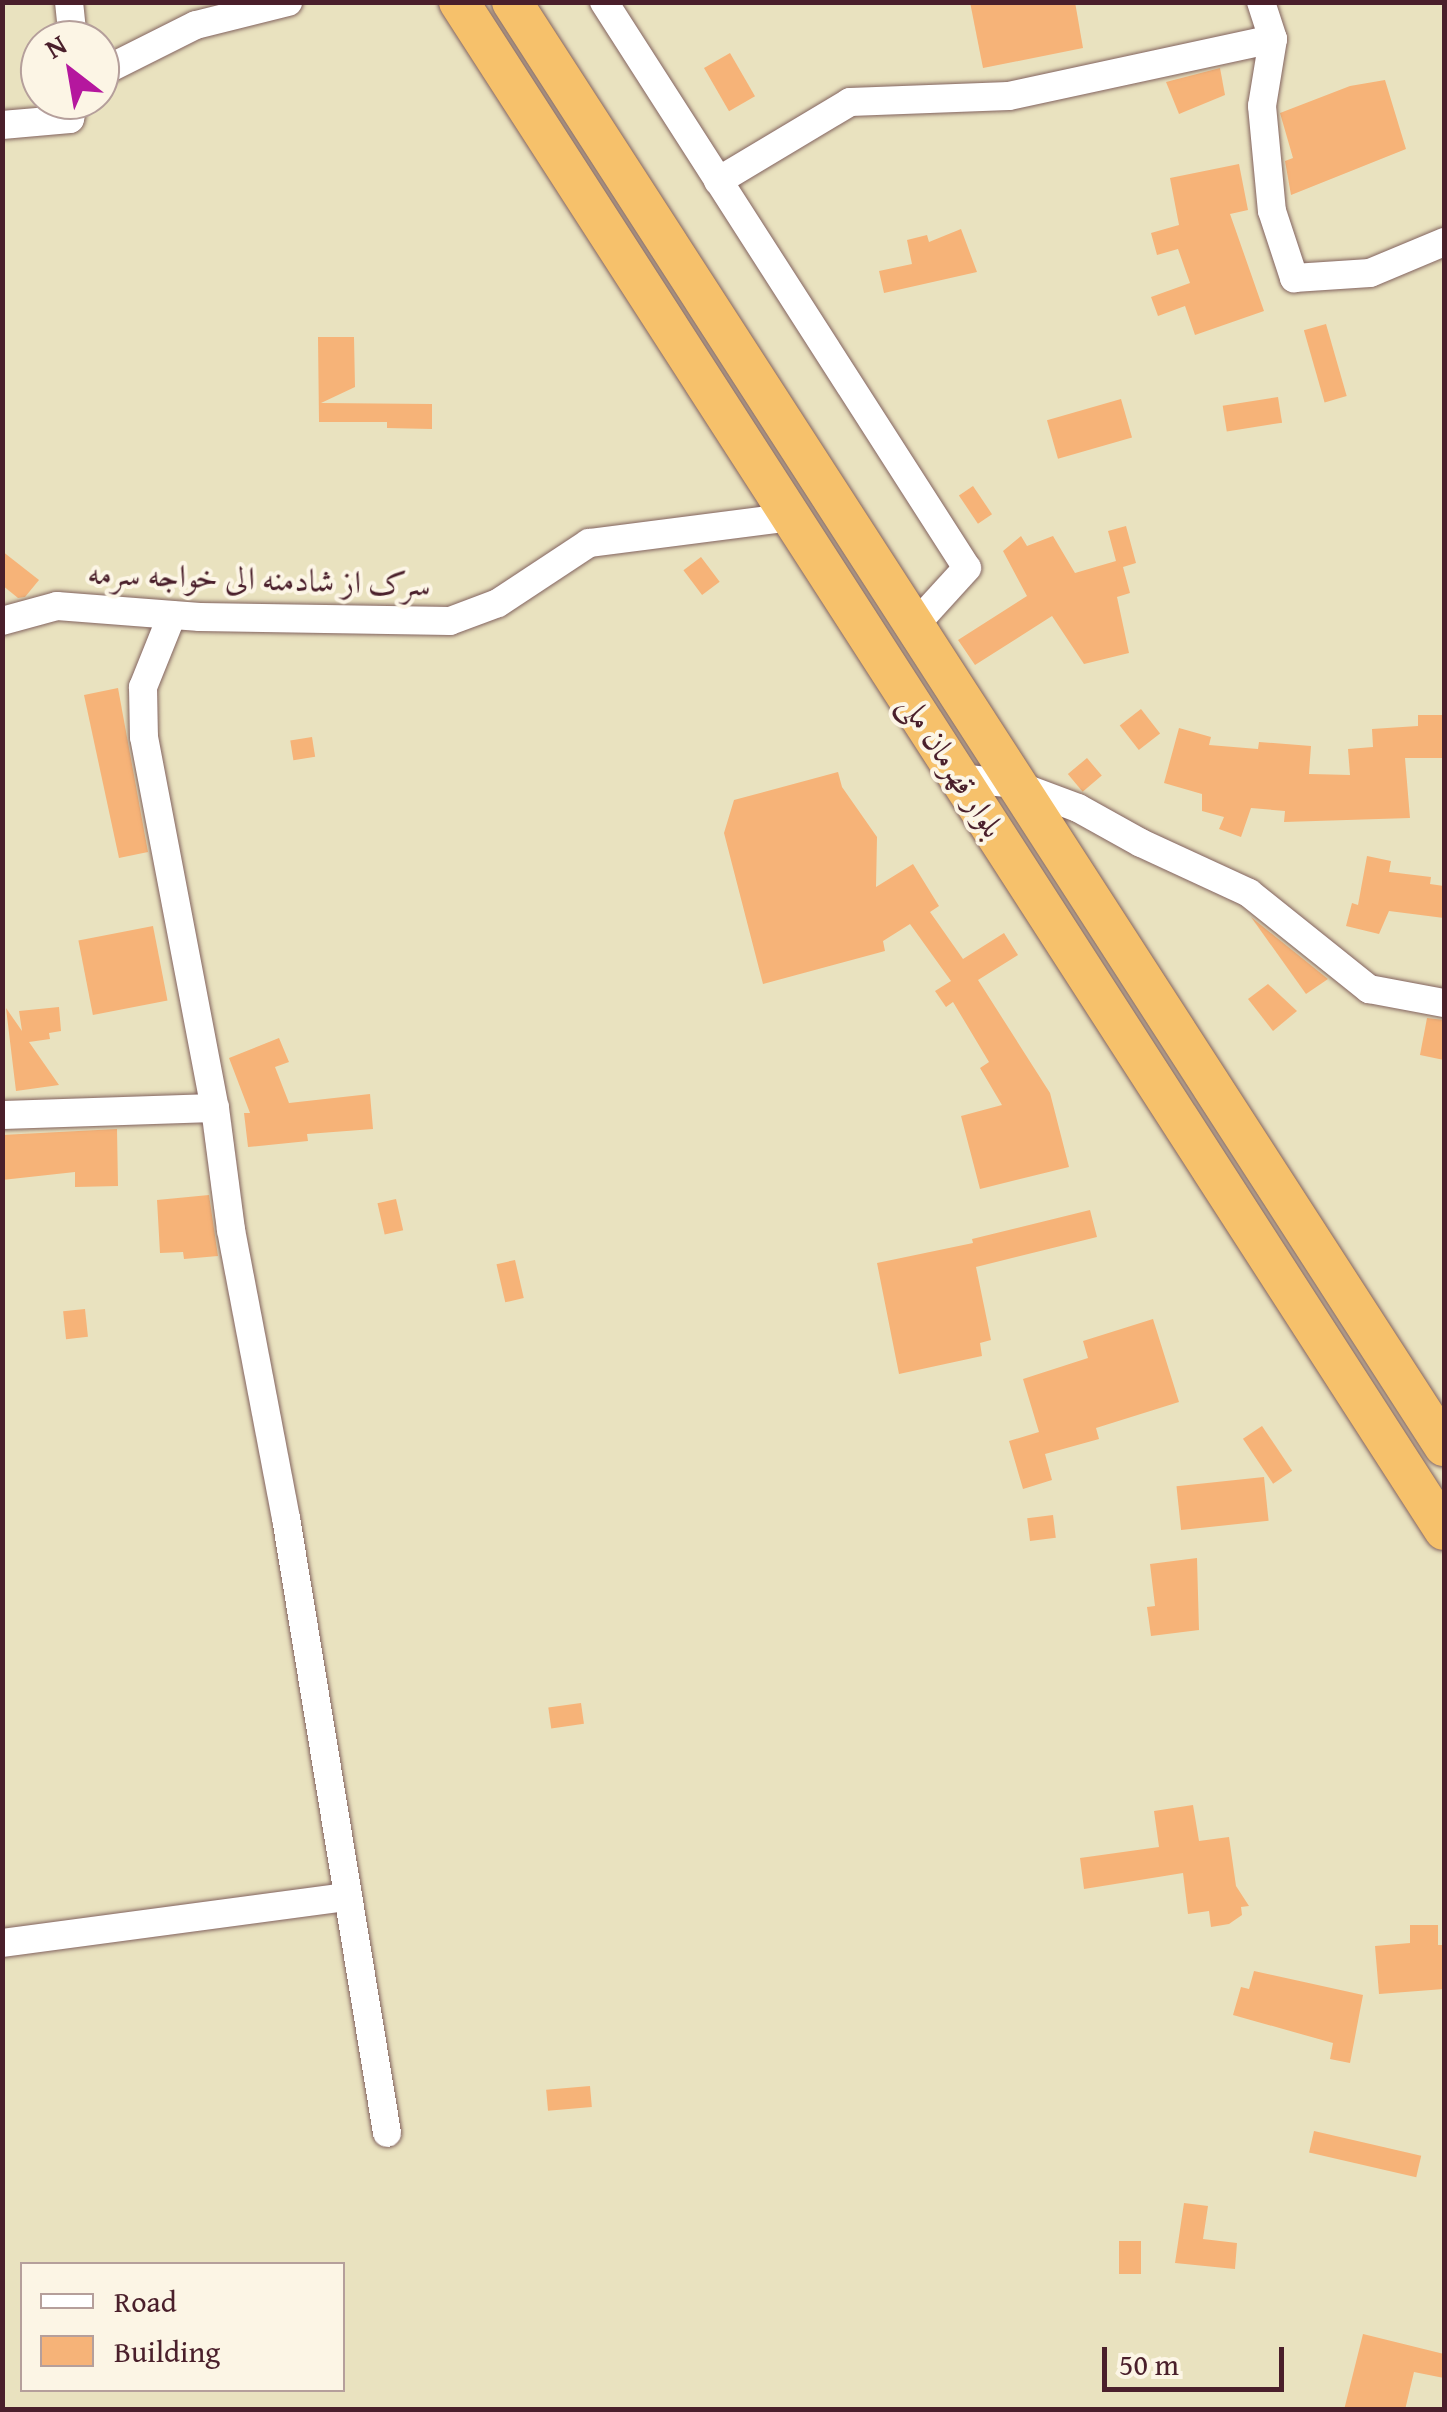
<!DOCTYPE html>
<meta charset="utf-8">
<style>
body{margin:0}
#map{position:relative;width:1447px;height:2412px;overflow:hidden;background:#e9e2bf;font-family:"Gentium Book Plus",Amiri,serif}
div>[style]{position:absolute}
.building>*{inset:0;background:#f6b378;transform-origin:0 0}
.roads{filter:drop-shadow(0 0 2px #82635f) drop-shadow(0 0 2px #82635f)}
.minor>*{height:28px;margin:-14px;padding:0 14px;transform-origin:14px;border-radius:14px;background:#fff}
.highway>*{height:40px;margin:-20px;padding:0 20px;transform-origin:20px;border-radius:20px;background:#f6c16b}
span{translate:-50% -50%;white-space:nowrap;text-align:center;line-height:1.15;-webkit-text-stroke:8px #fcf5e5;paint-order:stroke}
.street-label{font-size:32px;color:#4a1f2b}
.frame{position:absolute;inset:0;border:5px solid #4a1f2b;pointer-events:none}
.legend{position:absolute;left:20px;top:2262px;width:325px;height:130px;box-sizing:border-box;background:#fcf5e5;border:2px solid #b59f9b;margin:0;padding:12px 18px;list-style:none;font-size:30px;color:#4a1f2b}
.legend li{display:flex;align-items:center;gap:20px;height:50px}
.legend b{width:50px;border:2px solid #b59f9b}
.north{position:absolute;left:20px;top:20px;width:100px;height:100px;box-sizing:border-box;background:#fcf5e5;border:2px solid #b59f9b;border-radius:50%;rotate:329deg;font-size:28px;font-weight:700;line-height:40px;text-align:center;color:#4a1f2b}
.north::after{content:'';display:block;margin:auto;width:35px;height:45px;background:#b5179e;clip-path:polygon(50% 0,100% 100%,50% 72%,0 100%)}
.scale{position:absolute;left:1102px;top:2347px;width:182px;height:45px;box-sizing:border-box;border:5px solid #4a1f2b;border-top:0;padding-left:12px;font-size:30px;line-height:35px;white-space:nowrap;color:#4a1f2b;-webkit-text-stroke:8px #fcf5e5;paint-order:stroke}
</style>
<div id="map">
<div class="building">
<i style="clip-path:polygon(970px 2px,1075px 2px,1083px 48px,983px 68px)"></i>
<i style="left:730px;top:53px;width:50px;height:30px;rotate:60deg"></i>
<i style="clip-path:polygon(1220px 68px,1225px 95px,1179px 114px,1166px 82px)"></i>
<i style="clip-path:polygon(1385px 80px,1406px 149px,1291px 195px,1285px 161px,1293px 158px,1280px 113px,1350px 86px)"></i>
<i style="clip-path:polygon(1239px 164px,1248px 210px,1230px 214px,1264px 311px,1195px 335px,1185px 306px,1158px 316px,1151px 297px,1190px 283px,1178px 249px,1157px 255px,1151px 233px,1179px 225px,1170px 178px)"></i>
<i style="clip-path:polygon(961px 229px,977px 272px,884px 293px,879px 271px,912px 264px,907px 240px,927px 235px,929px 242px)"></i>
<i style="left:1326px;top:324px;width:75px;height:23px;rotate:74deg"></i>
<i style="clip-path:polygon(318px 337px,354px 337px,355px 387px,321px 403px,432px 404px,432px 429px,387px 428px,387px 422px,319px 422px)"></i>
<i style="left:1278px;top:397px;width:26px;height:56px;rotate:81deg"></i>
<i style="left:1121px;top:399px;width:40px;height:77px;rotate:74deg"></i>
<i style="left:973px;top:486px;width:34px;height:17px;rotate:56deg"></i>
<i style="clip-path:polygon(1126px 526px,1136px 563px,1123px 567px,1130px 593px,1117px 597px,1129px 653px,1084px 664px,1052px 616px,975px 665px,958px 640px,1027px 596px,1003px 551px,1021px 536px,1027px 546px,1053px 536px,1075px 573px,1116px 561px,1108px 531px)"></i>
<i style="clip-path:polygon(2px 551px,39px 580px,25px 597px,18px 598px,2px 585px)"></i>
<i style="left:701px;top:557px;width:31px;height:22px;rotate:53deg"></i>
<i style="clip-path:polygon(118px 688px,148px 852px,119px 858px,84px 695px)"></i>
<i style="left:1141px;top:709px;width:31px;height:27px;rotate:52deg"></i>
<i style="clip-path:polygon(1418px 715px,1444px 715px,1444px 758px,1405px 758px,1410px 818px,1284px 822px,1285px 811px,1251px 808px,1241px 837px,1219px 829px,1224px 817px,1202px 811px,1202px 794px,1164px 783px,1179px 728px,1211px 737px,1209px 745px,1258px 749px,1259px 742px,1311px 746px,1309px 774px,1350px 775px,1348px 749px,1373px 747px,1372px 729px,1418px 726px)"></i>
<i style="left:312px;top:737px;width:20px;height:22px;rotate:81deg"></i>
<i style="left:1087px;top:758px;width:23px;height:25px;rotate:50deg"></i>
<i style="clip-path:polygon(838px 772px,842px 787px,877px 837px,876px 887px,913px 864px,939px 906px,930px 912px,963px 959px,1004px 933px,1018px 955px,978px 980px,1050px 1093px,1069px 1167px,980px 1189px,961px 1116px,1002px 1105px,980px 1068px,989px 1062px,953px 1002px,946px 1007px,935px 991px,951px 981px,910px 924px,883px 941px,885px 951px,763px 984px,724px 833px,734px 800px)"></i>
<i style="clip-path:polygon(1367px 856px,1391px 861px,1389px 872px,1431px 877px,1430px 884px,1444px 886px,1444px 918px,1389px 911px,1379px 934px,1346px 926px,1352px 903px,1358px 905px)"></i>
<i style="clip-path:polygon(1251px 917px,1328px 979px,1306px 994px)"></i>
<i style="left:153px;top:926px;width:76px;height:76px;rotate:79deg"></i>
<i style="clip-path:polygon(1268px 984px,1297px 1011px,1273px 1031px,1248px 999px)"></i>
<i style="clip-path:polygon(59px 1007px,61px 1031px,49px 1033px,50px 1039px,29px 1042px,59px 1085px,16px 1091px,6px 1008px,22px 1031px,19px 1011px)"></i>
<i style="clip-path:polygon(1427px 1018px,1444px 1020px,1444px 1060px,1420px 1055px)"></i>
<i style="clip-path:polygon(279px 1038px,289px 1062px,275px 1067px,289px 1103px,370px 1094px,373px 1129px,307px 1134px,308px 1141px,248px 1147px,244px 1113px,250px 1113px,229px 1058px)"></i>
<i style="clip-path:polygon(117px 1129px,118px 1186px,75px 1187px,75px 1172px,2px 1180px,2px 1135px)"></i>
<i style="clip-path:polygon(209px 1195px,218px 1256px,184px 1259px,183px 1252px,160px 1253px,157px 1200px)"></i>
<i style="left:396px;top:1199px;width:32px;height:19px;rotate:77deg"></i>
<i style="clip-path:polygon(1090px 1210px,1097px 1237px,976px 1267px,991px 1340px,980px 1343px,982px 1356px,899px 1374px,877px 1263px,973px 1243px,972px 1239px)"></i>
<i style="left:515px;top:1260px;width:39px;height:19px;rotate:77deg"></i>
<i style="left:85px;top:1309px;width:28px;height:22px;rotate:84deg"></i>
<i style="clip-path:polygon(1153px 1319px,1179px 1402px,1096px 1428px,1099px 1439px,1045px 1454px,1052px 1480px,1023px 1489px,1009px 1441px,1039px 1432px,1023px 1379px,1088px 1358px,1083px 1341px)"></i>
<i style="left:1262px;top:1426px;width:54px;height:23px;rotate:56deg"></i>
<i style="left:1264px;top:1477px;width:44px;height:88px;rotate:84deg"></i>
<i style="left:1053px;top:1515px;width:23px;height:26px;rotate:83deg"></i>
<i style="clip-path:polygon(1197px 1558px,1199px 1630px,1151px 1636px,1147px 1607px,1155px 1606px,1150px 1564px)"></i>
<i style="left:581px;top:1703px;width:21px;height:33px;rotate:82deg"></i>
<i style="clip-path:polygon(1193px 1805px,1199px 1841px,1229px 1837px,1236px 1886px,1249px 1906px,1241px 1907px,1242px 1915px,1229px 1924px,1211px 1927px,1209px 1911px,1188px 1914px,1183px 1873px,1084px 1889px,1080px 1858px,1159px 1847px,1154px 1811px)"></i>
<i style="clip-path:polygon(1410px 1925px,1438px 1925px,1438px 1945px,1444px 1945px,1444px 1989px,1379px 1994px,1375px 1946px,1410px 1943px)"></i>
<i style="clip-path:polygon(1254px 1971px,1363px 1995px,1350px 2063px,1330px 2059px,1333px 2043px,1233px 2015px,1241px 1987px,1249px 1989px)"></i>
<i style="left:590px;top:2086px;width:21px;height:44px;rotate:85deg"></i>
<i style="left:1314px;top:2131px;width:110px;height:22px;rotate:13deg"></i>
<i style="clip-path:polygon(1184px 2203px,1208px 2206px,1203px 2239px,1237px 2243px,1235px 2269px,1175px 2263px)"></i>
<i style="left:1119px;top:2241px;width:22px;height:33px"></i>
<i style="clip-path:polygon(1363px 2334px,1444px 2354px,1444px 2378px,1414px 2372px,1405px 2410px,1344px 2410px)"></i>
</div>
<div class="roads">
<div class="minor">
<i style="left:69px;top:2px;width:38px;rotate:84deg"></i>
<i style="left:604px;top:2px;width:672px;rotate:57.33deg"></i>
<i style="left:967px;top:568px;width:77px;rotate:132.4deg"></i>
<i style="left:1261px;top:2px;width:39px;rotate:72deg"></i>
<i style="left:1273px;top:39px;width:68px;rotate:99.3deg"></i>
<i style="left:1262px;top:106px;width:105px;rotate:84.6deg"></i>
<i style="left:1272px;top:211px;width:71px;rotate:71.8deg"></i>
<i style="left:1294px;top:278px;width:76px;rotate:-3.8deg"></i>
<i style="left:1370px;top:273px;width:80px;rotate:-22.7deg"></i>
<i style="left:100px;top:73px;width:107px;rotate:-26.6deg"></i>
<i style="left:196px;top:25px;width:95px;rotate:-14deg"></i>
<i style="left:2px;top:125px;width:68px;rotate:-5deg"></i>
<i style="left:70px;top:119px;width:19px;rotate:-78deg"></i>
<i style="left:718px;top:181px;width:154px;rotate:-30.9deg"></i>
<i style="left:850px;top:102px;width:159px;rotate:-2.2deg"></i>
<i style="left:1009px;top:96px;width:270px;rotate:-12.2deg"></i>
<i style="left:172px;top:615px;width:78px;rotate:111.9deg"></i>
<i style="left:143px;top:687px;width:50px;rotate:88.9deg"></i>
<i style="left:144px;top:737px;width:378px;rotate:79.2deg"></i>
<i style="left:215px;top:1108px;width:123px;rotate:82.5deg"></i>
<i style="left:231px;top:1230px;width:293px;rotate:79.2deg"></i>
<i style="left:286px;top:1518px;width:623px;rotate:80.67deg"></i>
<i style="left:2px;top:621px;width:57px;rotate:-15.3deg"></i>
<i style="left:57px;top:606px;width:143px;rotate:4.4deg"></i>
<i style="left:200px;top:617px;width:250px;rotate:0.9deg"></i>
<i style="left:450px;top:621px;width:51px;rotate:-20.6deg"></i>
<i style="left:498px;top:603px;width:109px;rotate:-33.4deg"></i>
<i style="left:589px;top:543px;width:205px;rotate:-7.3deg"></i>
<i style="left:959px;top:778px;width:55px;rotate:6.2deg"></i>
<i style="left:1014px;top:784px;width:68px;rotate:20.6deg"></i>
<i style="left:1078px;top:808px;width:72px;rotate:29.1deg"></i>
<i style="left:1141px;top:843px;width:119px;rotate:24.8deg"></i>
<i style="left:1249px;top:893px;width:154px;rotate:38.7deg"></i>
<i style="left:1369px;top:989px;width:76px;rotate:10.6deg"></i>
<i style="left:2px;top:1115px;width:213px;rotate:-1.9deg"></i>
<i style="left:2px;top:1943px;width:349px;rotate:-7.6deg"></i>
</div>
<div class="highway">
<i style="left:459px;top:2px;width:1818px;rotate:57.19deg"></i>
<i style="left:512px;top:2px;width:1719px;rotate:57.16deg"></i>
</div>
</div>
<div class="street-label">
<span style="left:259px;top:579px;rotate:2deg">سرک از شادمنه الی خواجه سرمه</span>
<span style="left:952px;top:766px;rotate:57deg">بلوار قهرمان ملی</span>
</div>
<div class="frame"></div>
<ul class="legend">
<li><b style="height:12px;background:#fff"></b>Road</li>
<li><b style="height:28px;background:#f6b378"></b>Building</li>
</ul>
<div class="north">N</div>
<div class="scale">50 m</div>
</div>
